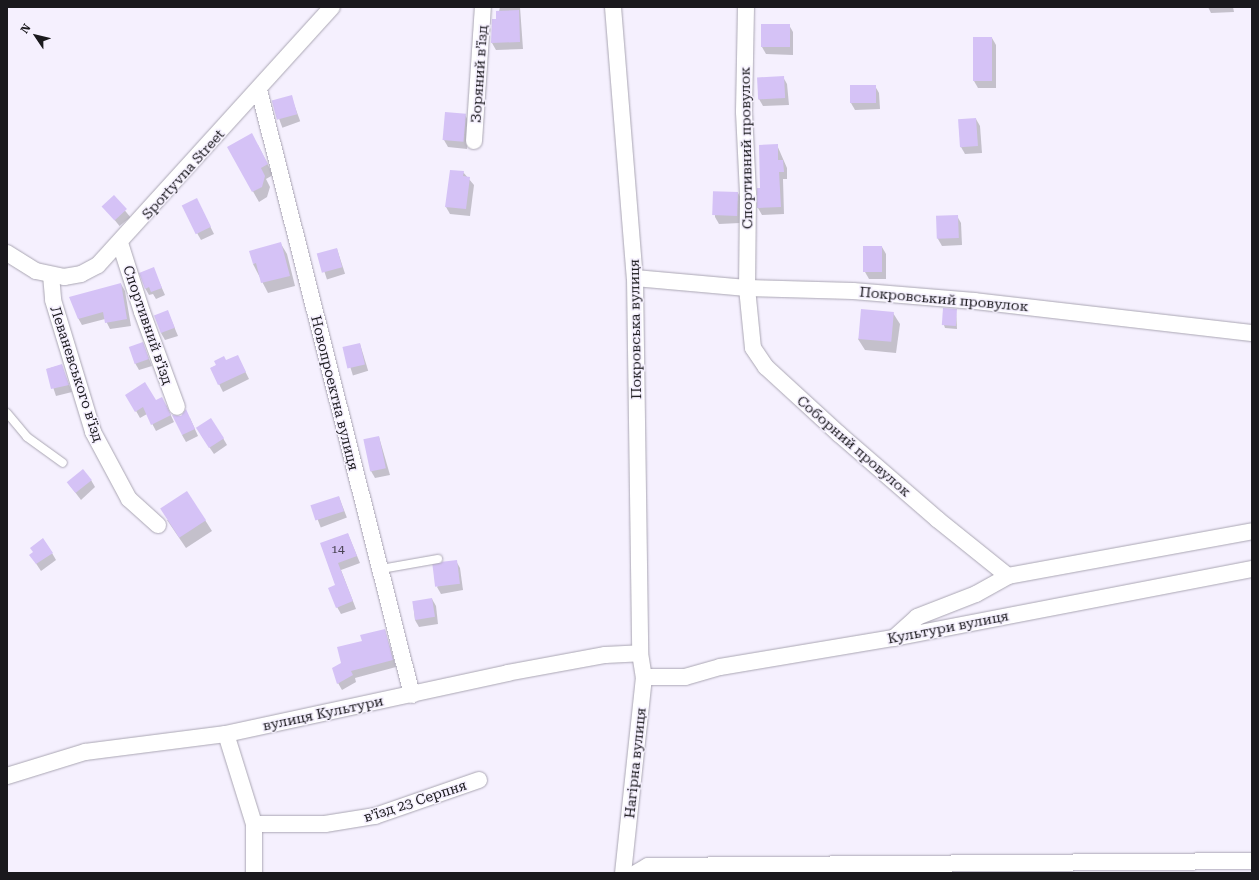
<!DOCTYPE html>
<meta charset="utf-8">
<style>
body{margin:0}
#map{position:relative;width:1259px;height:880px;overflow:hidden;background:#f5f0fe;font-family:"Roboto Serif",serif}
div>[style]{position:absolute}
.shadow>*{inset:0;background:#0003;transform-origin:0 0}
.building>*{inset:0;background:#d5c2f6;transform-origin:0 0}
.roads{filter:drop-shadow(0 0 1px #aaa6b3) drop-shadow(0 0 1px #aaa6b3)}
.service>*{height:8px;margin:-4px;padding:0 4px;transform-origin:4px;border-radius:4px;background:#fff}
.minor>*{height:16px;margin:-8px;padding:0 8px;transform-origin:8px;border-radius:8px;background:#fff}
span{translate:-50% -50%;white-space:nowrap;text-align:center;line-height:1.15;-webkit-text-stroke:3px #f5f0fe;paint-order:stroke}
.number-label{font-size:12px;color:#494353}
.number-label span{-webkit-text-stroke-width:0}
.street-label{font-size:14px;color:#1a191d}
.frame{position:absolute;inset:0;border:8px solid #1a191d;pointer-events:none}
.north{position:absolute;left:16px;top:16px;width:40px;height:40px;-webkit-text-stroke:3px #f5f0fe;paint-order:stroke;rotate:305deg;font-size:11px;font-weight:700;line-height:16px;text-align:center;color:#1a191d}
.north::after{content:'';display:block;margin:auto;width:14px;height:18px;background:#1a191d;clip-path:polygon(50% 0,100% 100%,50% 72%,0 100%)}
</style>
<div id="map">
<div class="shadow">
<i style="clip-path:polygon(500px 7px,520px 7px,523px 49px,496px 50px,492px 43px,493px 20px,497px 20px)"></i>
<i style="clip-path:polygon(1208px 7px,1233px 7px,1234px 12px,1211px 13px)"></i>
<i style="clip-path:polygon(762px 25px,789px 25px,793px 32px,793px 55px,766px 54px,762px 47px)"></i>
<i style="clip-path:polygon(992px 38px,996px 45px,996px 88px,978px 88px,974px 81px)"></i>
<i style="clip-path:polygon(783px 77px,787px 84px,789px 105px,763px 106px,759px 99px)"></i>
<i style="clip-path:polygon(851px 86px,875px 86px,879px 93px,880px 109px,855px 110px,851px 103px)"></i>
<i style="left:291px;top:96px;width:27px;height:19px;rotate:70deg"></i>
<i style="clip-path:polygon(446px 114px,465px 115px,469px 122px,467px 149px,448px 147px,444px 140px)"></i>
<i style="clip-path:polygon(976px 119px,980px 126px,982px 153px,965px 154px,961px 147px)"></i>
<i style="clip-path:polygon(258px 145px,273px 175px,266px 179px,270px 187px,267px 197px,259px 202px,228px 147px)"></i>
<i style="clip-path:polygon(777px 145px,787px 168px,787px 179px,783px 179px,784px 214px,762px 215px,758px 208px,758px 189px,761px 189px)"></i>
<i style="clip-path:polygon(463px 172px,474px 185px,470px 216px,450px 214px,446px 207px)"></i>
<i style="clip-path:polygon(738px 193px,742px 200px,740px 223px,719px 224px,715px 217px,714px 194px)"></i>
<i style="left:114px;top:197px;width:26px;height:14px;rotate:51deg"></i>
<i style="clip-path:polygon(200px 206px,214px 234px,201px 240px,197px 233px)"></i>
<i style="clip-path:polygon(957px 216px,961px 223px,962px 245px,942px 246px,938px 239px,937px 217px)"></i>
<i style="clip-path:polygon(281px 244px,287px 254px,295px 286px,268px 293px,253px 264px)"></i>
<i style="clip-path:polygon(864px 247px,882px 247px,886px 254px,886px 279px,869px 279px,865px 272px)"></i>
<i style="left:337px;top:249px;width:26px;height:19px;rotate:72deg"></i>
<i style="clip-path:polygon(153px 268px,165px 295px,156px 299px,153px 294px,149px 295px,145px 288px)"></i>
<i style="clip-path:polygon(121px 284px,125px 291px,131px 326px,110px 329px,105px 319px,82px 325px,78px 318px)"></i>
<i style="clip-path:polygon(956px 310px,957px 329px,945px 328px,944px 325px)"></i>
<i style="clip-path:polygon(168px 312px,178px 336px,165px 340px,161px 333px)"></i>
<i style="clip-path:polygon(893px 313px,900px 324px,896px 353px,865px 350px,858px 339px)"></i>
<i style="clip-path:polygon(143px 344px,152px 366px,139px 370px,135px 363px)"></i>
<i style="left:360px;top:344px;width:28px;height:16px;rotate:73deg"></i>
<i style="clip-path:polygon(226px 361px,241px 363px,249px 379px,223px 392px,211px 368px)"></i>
<i style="clip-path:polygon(61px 365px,72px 392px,56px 396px,47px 369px)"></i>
<i style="clip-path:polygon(127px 395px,166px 405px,174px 422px,156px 431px,147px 414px,140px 418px)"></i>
<i style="clip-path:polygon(190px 418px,198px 436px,186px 442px,182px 435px)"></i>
<i style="clip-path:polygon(201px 435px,223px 438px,227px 445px,214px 454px)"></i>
<i style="clip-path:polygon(379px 437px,390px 475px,375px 478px,371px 471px)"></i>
<i style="clip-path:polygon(91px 480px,95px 487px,81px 500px,68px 483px)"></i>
<i style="left:339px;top:497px;width:22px;height:28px;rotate:69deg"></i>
<i style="clip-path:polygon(167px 520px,205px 520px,212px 531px,186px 548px)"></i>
<i style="clip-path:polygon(348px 534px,360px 563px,341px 570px,356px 609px,341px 614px,337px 607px,336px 586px,321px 544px)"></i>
<i style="clip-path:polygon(52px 553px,56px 560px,41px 571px,35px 562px)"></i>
<i style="clip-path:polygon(456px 561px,460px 568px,463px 590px,441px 594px,437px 587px)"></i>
<i style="clip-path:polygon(432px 599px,436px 606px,438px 624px,419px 627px,415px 620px,413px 602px)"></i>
<i style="clip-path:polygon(385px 630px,396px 667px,355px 678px,356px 682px,342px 690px,338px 683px,343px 663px,363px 642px)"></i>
</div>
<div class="building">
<i style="clip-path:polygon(519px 10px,520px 42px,491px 43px,492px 19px,496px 19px,496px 11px)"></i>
<i style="left:761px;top:24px;width:29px;height:23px"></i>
<i style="left:973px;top:37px;width:19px;height:44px"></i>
<i style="left:784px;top:76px;width:22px;height:27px;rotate:87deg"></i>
<i style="left:850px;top:85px;width:26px;height:18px"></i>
<i style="left:292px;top:95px;width:20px;height:21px;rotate:75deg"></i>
<i style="left:445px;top:112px;width:21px;height:28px;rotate:5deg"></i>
<i style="left:976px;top:118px;width:28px;height:18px;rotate:86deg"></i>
<i style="clip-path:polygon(252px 133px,268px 164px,261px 168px,265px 176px,262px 187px,252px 192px,227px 147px)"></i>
<i style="clip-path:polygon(778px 144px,778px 160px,783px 160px,784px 172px,779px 172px,781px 207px,757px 208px,757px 188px,760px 188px,759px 145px)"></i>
<i style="clip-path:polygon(450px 170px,464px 171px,463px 176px,470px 177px,466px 209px,445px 207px)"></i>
<i style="left:738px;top:192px;width:24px;height:25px;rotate:92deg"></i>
<i style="left:114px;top:195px;width:19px;height:17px;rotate:47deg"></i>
<i style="left:197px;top:198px;width:32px;height:17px;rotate:64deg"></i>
<i style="left:958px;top:215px;width:23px;height:22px;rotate:88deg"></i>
<i style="clip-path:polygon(281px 242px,290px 276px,261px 283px,256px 263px,253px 264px,249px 251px)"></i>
<i style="left:863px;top:246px;width:19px;height:26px"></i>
<i style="left:337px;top:248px;width:20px;height:21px;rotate:75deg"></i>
<i style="clip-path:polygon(154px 267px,162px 288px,151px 292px,149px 287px,145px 289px,139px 273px)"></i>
<i style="clip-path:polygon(121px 283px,127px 319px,105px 323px,103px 312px,78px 319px,69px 297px)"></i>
<i style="left:943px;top:308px;width:14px;height:17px;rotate:4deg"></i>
<i style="left:861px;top:309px;width:33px;height:30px;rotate:5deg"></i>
<i style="left:168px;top:310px;width:19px;height:15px;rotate:69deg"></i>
<i style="left:143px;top:342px;width:18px;height:15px;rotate:71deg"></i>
<i style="left:360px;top:343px;width:22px;height:18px;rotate:77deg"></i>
<i style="clip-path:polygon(238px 355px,246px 372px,218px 385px,210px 368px,216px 365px,214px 361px,224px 356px,226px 360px)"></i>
<i style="clip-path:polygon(62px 364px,69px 385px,51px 389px,46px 369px)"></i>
<i style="clip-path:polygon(145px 382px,156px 400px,162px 397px,171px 415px,151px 425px,143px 407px,135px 412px,125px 395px)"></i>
<i style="clip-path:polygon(186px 409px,195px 429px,182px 435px,172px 415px,181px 416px)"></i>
<i style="left:211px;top:418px;width:24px;height:18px;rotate:57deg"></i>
<i style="left:379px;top:436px;width:33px;height:16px;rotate:78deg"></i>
<i style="left:83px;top:469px;width:14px;height:21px;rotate:51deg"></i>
<i style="left:187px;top:491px;width:35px;height:32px;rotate:57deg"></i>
<i style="left:339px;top:496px;width:16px;height:30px;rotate:72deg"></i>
<i style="clip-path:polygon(348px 533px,357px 556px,338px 563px,353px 601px,336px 608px,328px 588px,335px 585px,320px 543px)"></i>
<i style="clip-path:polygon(43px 538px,53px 553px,36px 564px,29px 555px,33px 552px,30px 548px)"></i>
<i style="left:457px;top:560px;width:24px;height:25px;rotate:83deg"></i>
<i style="left:432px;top:598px;width:19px;height:20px;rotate:81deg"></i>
<i style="clip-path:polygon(385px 629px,393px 660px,351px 671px,353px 675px,337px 684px,332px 668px,341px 663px,337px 647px,362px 641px,360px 635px)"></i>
</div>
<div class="roads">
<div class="service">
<i style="left:7px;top:413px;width:31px;rotate:50deg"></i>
<i style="left:27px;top:437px;width:44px;rotate:35.8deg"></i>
<i style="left:381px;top:569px;width:58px;rotate:-10deg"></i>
</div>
<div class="minor">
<i style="left:613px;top:7px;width:272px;rotate:85.4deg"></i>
<i style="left:635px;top:278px;width:375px;rotate:89.2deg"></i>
<i style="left:640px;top:653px;width:24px;rotate:81deg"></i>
<i style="left:644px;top:677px;width:197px;rotate:96.1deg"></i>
<i style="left:746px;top:7px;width:105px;rotate:91.1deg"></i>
<i style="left:744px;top:112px;width:82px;rotate:87.2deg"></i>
<i style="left:748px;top:194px;width:94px;rotate:90.6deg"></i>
<i style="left:747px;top:288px;width:60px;rotate:84.3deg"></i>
<i style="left:753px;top:348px;width:23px;rotate:56deg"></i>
<i style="left:766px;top:367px;width:99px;rotate:42.5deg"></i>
<i style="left:839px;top:434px;width:130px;rotate:40.9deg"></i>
<i style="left:937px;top:519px;width:91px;rotate:38.8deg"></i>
<i style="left:259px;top:90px;width:624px;rotate:75.81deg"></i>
<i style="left:474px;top:141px;width:134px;rotate:-86.2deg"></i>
<i style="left:120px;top:243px;width:72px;rotate:72.3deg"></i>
<i style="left:142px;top:312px;width:101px;rotate:69.8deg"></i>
<i style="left:7px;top:253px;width:34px;rotate:32deg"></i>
<i style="left:36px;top:271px;width:29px;rotate:12deg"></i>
<i style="left:64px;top:277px;width:17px;rotate:-10deg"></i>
<i style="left:81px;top:274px;width:19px;rotate:-28deg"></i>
<i style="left:98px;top:265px;width:348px;rotate:-47.8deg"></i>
<i style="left:51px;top:275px;width:25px;rotate:85deg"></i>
<i style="left:53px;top:300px;width:138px;rotate:73.1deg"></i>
<i style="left:93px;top:432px;width:76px;rotate:61.8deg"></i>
<i style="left:129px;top:499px;width:39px;rotate:42deg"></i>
<i style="left:635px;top:278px;width:112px;rotate:5.1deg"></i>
<i style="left:747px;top:288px;width:106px;rotate:1.6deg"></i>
<i style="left:853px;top:291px;width:122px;rotate:4.7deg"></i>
<i style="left:975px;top:301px;width:279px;rotate:6.6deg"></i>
<i style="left:894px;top:638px;width:31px;rotate:-42deg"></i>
<i style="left:917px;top:617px;width:63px;rotate:-21.3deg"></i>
<i style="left:976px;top:594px;width:37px;rotate:-29deg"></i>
<i style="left:1008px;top:576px;width:248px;rotate:-10.4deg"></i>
<i style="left:644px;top:677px;width:41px"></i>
<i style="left:685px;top:677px;width:36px;rotate:-16deg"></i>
<i style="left:720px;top:667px;width:176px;rotate:-9.5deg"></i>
<i style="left:894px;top:638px;width:365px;rotate:-10.9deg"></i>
<i style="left:226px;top:734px;width:94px;rotate:72.7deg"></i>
<i style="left:254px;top:824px;width:49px;rotate:90deg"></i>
<i style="left:7px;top:776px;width:82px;rotate:-17.1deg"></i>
<i style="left:85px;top:752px;width:142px;rotate:-7.3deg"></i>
<i style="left:226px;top:734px;width:288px;rotate:-12.2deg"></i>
<i style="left:507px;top:673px;width:100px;rotate:-10.4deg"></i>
<i style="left:605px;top:655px;width:35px;rotate:-3deg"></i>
<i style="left:254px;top:824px;width:71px"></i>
<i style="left:325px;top:824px;width:51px;rotate:-9.1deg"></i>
<i style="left:375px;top:816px;width:110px;rotate:-19.1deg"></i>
<i style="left:636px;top:873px;width:14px;rotate:-30deg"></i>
<i style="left:648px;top:866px;width:604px;rotate:-0.47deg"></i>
</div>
</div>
<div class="number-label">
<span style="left:338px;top:550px">14</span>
</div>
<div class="street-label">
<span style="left:479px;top:74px;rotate:-86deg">Зоряний в’їзд</span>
<span style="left:746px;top:148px;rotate:-91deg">Спортивний провулок</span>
<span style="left:183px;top:174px;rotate:-48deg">Sportyvna Street</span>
<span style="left:944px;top:299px;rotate:5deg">Покровський провулок</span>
<span style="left:148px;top:325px;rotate:71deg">Спортивний в’їзд</span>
<span style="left:635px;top:329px;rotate:-91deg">Покровська вулиця</span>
<span style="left:77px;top:374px;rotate:72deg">Леваневського в’їзд</span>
<span style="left:335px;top:393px;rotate:76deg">Новопроектна вулиця</span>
<span style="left:854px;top:446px;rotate:41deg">Соборний провулок</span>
<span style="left:948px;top:627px;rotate:-11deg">Культури вулиця</span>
<span style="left:323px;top:713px;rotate:-12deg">вулиця Культури</span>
<span style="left:635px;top:763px;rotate:-84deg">Нагірна вулиця</span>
<span style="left:415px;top:801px;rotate:-18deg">в’їзд 23 Серпня</span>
</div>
<div class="frame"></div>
<div class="north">N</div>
</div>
